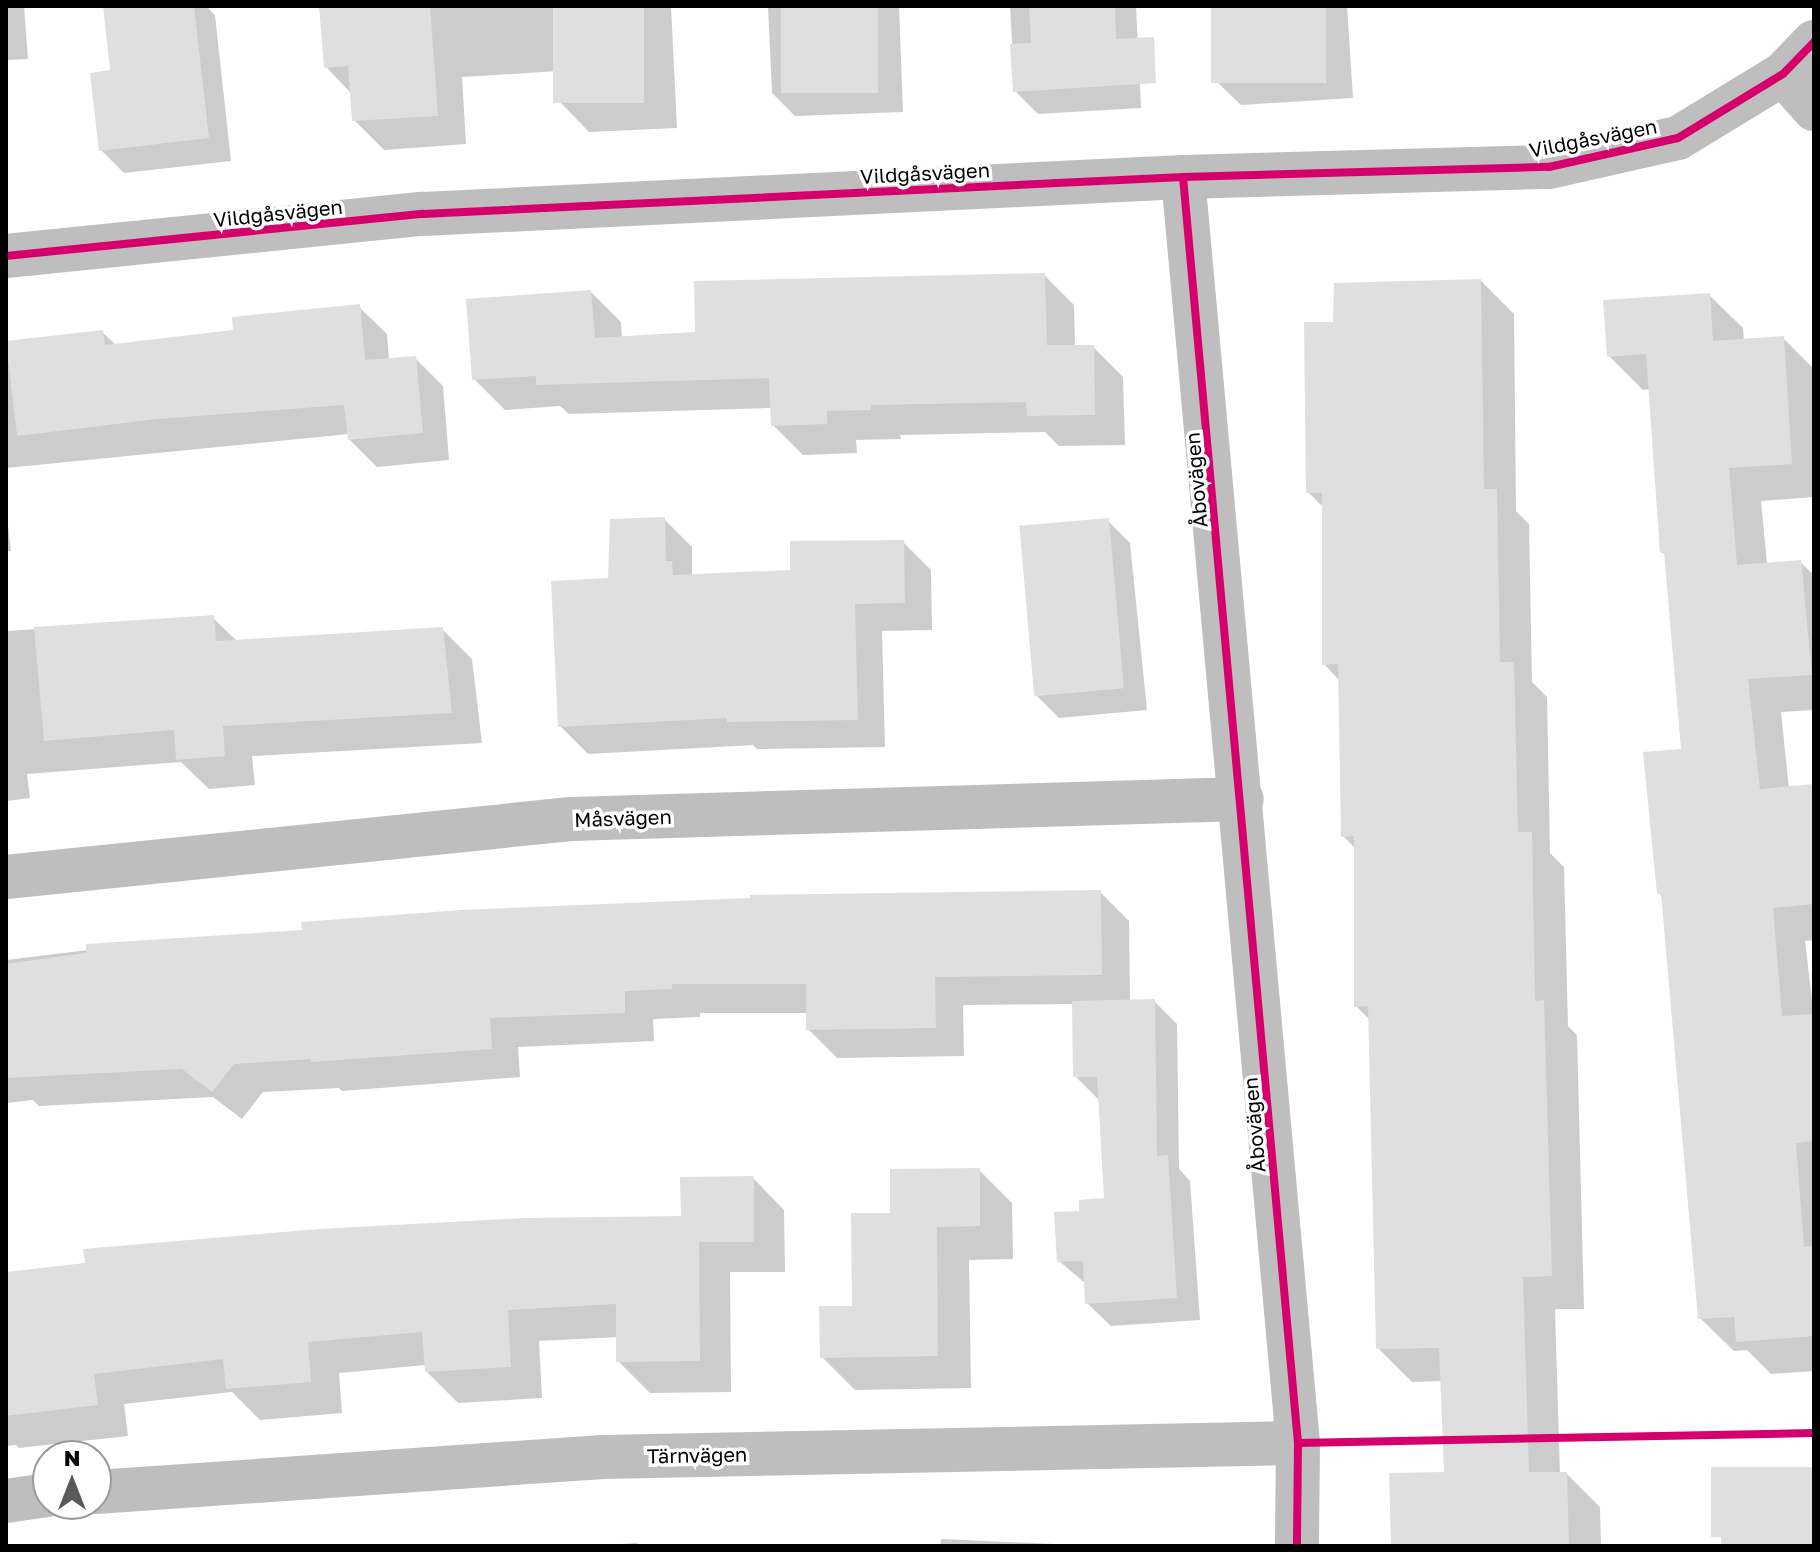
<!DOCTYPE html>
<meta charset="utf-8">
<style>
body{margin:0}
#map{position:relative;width:1820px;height:1552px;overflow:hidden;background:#fff;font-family:"Golos Text",sans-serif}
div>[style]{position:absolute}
.shadow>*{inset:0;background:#0003}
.building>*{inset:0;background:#dfdfdf;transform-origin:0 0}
.street>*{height:44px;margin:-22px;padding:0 22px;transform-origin:22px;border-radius:22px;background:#bebebe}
.cycleway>*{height:8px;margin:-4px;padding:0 4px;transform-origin:4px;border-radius:4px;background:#d6006c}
span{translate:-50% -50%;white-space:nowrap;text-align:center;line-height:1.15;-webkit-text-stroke:7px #fff;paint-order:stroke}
.street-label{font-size:20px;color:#000}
.frame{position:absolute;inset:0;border:8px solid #000;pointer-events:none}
.north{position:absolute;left:32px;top:1440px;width:80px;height:80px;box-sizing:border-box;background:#fff;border:2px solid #999;border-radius:50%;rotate:0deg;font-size:22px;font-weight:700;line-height:32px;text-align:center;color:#000}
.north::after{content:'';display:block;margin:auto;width:28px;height:36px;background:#595959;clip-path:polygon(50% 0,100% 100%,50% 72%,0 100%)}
</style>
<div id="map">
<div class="shadow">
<i style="clip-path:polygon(6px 6px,24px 6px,28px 59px,6px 60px)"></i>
<i style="clip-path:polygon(105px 6px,206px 6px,215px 15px,231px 161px,124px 173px,101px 150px,112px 72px)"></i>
<i style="clip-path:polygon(321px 6px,671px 6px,677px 128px,589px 132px,560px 102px,558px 71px,462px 77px,466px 144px,384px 150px,354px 120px,352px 94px,326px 67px)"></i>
<i style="clip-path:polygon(768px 6px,899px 6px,903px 112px,795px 116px,772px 93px)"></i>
<i style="clip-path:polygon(1010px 6px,1136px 6px,1141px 108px,1038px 114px,1015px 91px)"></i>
<i style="clip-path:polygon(1213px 6px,1347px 6px,1353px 98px,1241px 105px,1217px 82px)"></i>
<i style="clip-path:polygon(1044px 275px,1074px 305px,1075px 347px,1093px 347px,1123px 377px,1125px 445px,1059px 446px,1045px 432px,900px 435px,901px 439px,856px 440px,857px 453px,803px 455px,773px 425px,772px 408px,569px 414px,560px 406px,505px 410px,474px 379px,591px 292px,621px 322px,622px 338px,697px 334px)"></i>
<i style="clip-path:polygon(1481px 281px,1514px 314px,1516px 511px,1529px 524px,1532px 682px,1547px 697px,1550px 853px,1564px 867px,1568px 1026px,1577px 1035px,1584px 1309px,1555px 1309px,1560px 1474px,1567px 1474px,1600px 1507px,1601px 1546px,1393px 1546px,1446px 1474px,1442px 1381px,1412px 1382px,1378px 1348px,1370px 1020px,1356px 1006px,1356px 849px,1343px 836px,1340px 681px,1324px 664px,1324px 508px,1308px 492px,1335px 324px)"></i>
<i style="clip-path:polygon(1709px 295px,1743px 328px,1744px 341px,1783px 338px,1814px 369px,1814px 497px,1761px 501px,1767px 564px,1800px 562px,1814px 575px,1814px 710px,1781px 712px,1789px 789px,1814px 786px,1814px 940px,1805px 941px,1814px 1016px,1814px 1371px,1771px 1374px,1747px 1350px,1734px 1351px,1700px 1318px,1664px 898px,1659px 893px,1683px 750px,1666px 556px,1662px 552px,1650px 389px,1643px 390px,1609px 356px)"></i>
<i style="clip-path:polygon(359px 307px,387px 334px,389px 360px,415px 358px,443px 386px,449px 460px,377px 467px,350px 440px,349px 434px,6px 468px,6px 344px,102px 332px,116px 345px,235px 332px)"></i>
<i style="clip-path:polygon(6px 508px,11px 551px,6px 551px)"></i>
<i style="clip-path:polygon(664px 519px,692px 547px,692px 576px,792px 572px,903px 542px,931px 570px,932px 630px,882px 631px,885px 747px,757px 749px,753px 745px,588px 754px,560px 726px,610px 580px)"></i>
<i style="clip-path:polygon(1108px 521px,1130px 543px,1147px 710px,1059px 718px,1037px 696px)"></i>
<i style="clip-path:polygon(213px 618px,237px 641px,442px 629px,472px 659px,482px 743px,252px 756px,255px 785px,209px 789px,181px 762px,27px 774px,30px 798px,6px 801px,6px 631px)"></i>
<i style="clip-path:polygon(1100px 892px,1129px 921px,1130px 1002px,1154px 1001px,1177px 1024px,1179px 1169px,1190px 1181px,1200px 1320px,1111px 1326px,1087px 1303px,1086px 1284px,1059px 1261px,1081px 1213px,1107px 1200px,1099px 1100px,1075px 1076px,1074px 1004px,963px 1005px,964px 1056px,837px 1058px,808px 1029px,808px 1013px,700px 1013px,700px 1017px,653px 1019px,654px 1041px,518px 1047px,520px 1077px,342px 1091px,339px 1088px,263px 1092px,242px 1119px,213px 1097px,39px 1106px,33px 1100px,6px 1103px,6px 960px,88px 950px)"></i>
<i style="clip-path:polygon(979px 1170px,1012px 1203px,1013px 1259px,969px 1260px,971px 1388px,855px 1390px,822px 1357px,854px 1308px,892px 1215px)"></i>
<i style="clip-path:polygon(753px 1178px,784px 1210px,785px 1272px,730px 1272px,731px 1392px,650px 1393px,618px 1361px,618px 1337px,539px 1341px,542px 1398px,458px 1403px,427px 1372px,426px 1365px,339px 1373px,342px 1413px,260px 1420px,232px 1392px,124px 1404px,128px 1436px,19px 1448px,16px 1445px,6px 1446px,6px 1274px,683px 1218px)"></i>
<i style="clip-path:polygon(941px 1539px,1099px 1546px,940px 1546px)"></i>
<i style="clip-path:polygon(637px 1543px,640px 1546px,589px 1546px)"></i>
</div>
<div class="building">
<i style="clip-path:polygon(103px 6px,194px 6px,209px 138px,99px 151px,90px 73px,110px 70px)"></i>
<i style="clip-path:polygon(319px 6px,430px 6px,438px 116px,352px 121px,348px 66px,324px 68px)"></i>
<i style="left:553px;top:6px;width:91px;height:97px"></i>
<i style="left:781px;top:6px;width:97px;height:87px"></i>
<i style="clip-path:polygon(1029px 6px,1115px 6px,1116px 39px,1154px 37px,1156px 83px,1013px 92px,1010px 44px,1031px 43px)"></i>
<i style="left:1211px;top:6px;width:115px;height:77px"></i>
<i style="clip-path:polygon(1045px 273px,1047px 345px,1094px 345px,1095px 415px,1027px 416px,1026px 402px,871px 405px,871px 410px,827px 411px,827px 424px,771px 426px,769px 378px,536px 385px,536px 376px,472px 380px,466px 299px,591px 290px,595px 338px,695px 332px,694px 281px)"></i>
<i style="clip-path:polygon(1481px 279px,1484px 489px,1497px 489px,1500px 662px,1514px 662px,1518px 832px,1532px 832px,1535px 1001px,1544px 1000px,1552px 1276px,1523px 1277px,1529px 1472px,1567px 1472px,1569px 1546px,1391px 1546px,1389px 1473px,1444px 1472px,1439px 1348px,1376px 1349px,1368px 1006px,1354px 1007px,1354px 836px,1341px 837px,1338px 664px,1322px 665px,1322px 493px,1306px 493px,1304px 322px,1333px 322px,1334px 283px)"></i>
<i style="clip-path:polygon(1710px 293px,1713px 341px,1784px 336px,1792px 464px,1729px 468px,1737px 565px,1801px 560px,1812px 675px,1748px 679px,1760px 789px,1814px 784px,1814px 904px,1773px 908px,1782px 1016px,1814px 1014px,1814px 1141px,1796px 1143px,1804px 1247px,1814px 1246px,1814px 1336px,1736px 1342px,1734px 1317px,1698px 1319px,1661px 893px,1657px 894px,1643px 752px,1681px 749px,1664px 552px,1660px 553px,1646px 354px,1607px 357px,1603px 300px)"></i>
<i style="clip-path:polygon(360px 304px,365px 360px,416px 356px,423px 433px,348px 440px,344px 405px,157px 419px,17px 436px,6px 341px,103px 330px,105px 345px,233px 330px,232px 317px)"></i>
<i style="clip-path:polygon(665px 517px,666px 561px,672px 561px,673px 575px,790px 570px,790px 541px,904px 540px,905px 603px,855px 604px,858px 720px,727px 722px,727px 718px,558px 727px,551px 581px,608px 578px,610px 519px)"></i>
<i style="left:1109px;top:518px;width:171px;height:90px;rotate:85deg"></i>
<i style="clip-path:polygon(214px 615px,216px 641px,443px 627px,452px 713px,223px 726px,225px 756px,176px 760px,174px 730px,44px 741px,34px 627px)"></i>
<i style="clip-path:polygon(1101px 890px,1102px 975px,935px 977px,936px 1028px,806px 1030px,806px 984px,672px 984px,672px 989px,625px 991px,625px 1013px,490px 1018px,492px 1049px,311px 1062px,311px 1059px,234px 1064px,212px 1092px,182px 1069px,6px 1078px,6px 964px,86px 953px,86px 944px,302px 930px,301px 922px,461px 910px,750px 898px,750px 895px)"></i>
<i style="clip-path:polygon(1155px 999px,1157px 1156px,1168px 1155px,1177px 1298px,1085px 1304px,1083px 1261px,1057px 1262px,1054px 1212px,1079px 1211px,1079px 1200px,1104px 1198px,1097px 1077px,1073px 1077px,1072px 1001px)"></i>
<i style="clip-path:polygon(980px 1168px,980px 1226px,937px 1227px,938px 1356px,820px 1358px,819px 1306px,852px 1306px,851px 1213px,890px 1213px,890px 1169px)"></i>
<i style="clip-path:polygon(754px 1176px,754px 1242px,699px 1242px,700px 1361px,616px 1362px,616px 1304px,508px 1310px,511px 1367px,425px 1372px,422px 1332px,308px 1342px,311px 1382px,226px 1389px,223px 1359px,94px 1374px,98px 1405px,6px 1416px,6px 1272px,85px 1263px,83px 1249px,319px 1229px,526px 1218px,681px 1216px,680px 1177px)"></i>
<i style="clip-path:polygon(1711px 1467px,1814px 1467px,1814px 1546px,1721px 1546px,1721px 1537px,1711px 1537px)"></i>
</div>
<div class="street">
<i style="left:1783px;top:74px;width:47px;rotate:48.5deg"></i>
<i style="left:1183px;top:177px;width:1271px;rotate:84.81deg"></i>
<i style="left:1298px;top:1443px;width:103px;rotate:90.6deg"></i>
<i style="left:6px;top:256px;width:419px;rotate:-5.8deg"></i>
<i style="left:423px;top:214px;width:761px;rotate:-2.79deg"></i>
<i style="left:1183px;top:177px;width:366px;rotate:-1.6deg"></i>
<i style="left:1549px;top:167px;width:132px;rotate:-12.7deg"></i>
<i style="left:1678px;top:138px;width:123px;rotate:-31.4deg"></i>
<i style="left:1783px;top:74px;width:45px;rotate:-45.9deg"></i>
<i style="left:6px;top:877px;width:568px;rotate:-5.86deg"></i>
<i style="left:571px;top:819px;width:671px;rotate:-1.71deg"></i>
<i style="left:96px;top:1492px;width:508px;rotate:-3.95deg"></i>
<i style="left:603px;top:1457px;width:695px;rotate:-1.15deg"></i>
<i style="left:6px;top:1501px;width:42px;rotate:-8.1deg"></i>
</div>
<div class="cycleway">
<i style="left:1183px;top:177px;width:1271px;rotate:84.81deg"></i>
<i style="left:1298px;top:1443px;width:103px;rotate:90.6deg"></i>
<i style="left:6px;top:256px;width:419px;rotate:-5.8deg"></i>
<i style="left:423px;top:214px;width:761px;rotate:-2.79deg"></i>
<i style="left:1183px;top:177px;width:366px;rotate:-1.6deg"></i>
<i style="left:1549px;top:167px;width:132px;rotate:-12.7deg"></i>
<i style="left:1678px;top:138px;width:123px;rotate:-31.4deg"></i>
<i style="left:1783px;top:74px;width:45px;rotate:-45.9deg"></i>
<i style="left:1298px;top:1443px;width:516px;rotate:-1.11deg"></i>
</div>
<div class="street-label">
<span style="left:1593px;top:138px;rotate:-11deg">Vildgåsvägen</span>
<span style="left:925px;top:173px;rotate:-3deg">Vildgåsvägen</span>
<span style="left:278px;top:213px;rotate:-6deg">Vildgåsvägen</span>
<span style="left:1196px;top:480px;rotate:-95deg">Åbovägen</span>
<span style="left:623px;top:818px;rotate:-2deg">Måsvägen</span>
<span style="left:1254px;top:1125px;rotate:-95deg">Åbovägen</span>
<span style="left:697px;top:1455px;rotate:-1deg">Tärnvägen</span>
</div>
<div class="frame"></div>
<div class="north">N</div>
</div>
